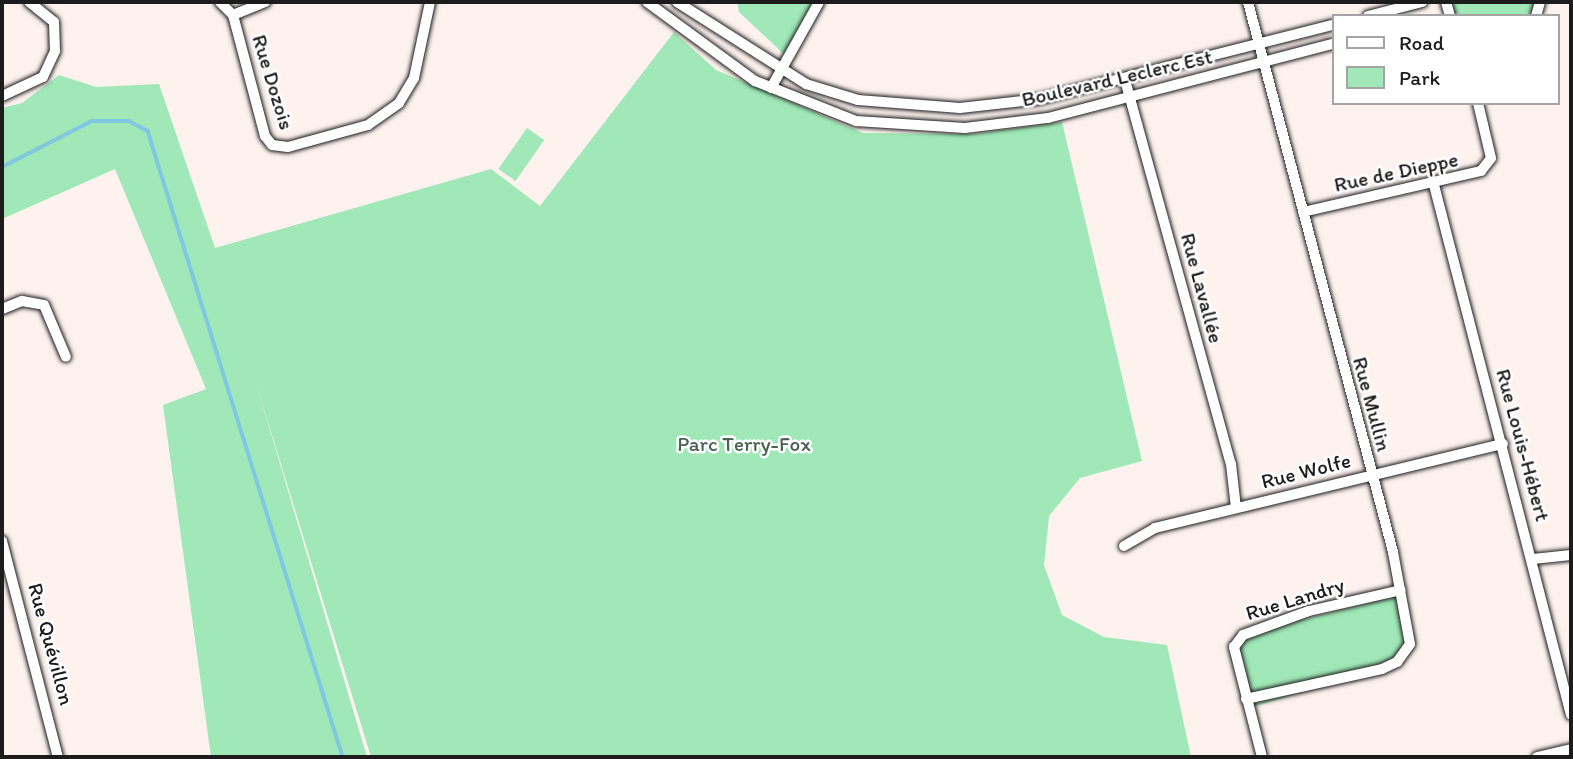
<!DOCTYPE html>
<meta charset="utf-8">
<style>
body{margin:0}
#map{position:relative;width:1573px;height:759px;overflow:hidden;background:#fdf2ee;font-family:Itim,sans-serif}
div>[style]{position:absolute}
.green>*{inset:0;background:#a0e8b7;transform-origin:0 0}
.stream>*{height:3.5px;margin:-1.75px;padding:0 1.75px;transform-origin:1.75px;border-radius:1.75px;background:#80c8e1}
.roads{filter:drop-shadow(0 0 2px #1c1c1c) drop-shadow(0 0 2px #1c1c1c)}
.minor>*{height:10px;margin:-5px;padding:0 5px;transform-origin:5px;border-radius:5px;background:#fff}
span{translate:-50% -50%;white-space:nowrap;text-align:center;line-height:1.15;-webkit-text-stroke:5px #fff;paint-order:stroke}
.street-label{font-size:21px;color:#1c1c1c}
.park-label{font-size:21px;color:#4a6352}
.frame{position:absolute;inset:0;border:4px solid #1c1c1c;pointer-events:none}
.legend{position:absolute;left:1332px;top:14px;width:228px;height:91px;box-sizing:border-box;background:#fff;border:2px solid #a4a4a4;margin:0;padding:9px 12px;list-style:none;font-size:21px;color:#1c1c1c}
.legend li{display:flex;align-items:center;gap:14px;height:35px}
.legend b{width:35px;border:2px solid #a4a4a4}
</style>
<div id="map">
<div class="green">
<i style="clip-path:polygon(737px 2px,819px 2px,789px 59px,739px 12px)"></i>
<i style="left:1446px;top:2px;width:94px;height:15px"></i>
<i style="clip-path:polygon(674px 32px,716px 70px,863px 133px,974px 134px,1062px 122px,1142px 461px,1080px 478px,1049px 516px,1044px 565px,1062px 615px,1104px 637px,1167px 645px,1191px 757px,371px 757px,256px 383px,367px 757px,211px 757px,163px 405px,206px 389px,115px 169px,2px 219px,2px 108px,22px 103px,59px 75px,96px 87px,159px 84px,215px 248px,491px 169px,540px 206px)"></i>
<i style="left:527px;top:128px;width:21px;height:50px;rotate:35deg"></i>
<i style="clip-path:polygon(1402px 595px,1415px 638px,1404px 661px,1247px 709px,1236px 636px)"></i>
</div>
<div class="stream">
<i style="left:2px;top:167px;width:101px;rotate:-27.1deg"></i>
<i style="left:92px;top:121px;width:37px"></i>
<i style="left:129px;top:121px;width:21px;rotate:28deg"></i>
<i style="left:148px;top:131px;width:656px;rotate:72.7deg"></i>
</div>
<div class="roads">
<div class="minor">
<i style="left:220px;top:2px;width:18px;rotate:45deg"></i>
<i style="left:233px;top:15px;width:125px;rotate:75.2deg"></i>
<i style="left:265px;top:136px;width:11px;rotate:52deg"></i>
<i style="left:272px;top:145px;width:16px;rotate:7deg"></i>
<i style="left:288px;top:147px;width:83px;rotate:-15.4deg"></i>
<i style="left:368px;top:125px;width:38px;rotate:-35deg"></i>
<i style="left:399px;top:103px;width:29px;rotate:-59deg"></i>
<i style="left:414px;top:78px;width:78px;rotate:-78.1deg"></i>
<i style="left:647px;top:2px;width:134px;rotate:36.2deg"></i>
<i style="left:755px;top:81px;width:109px;rotate:21.6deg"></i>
<i style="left:856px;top:121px;width:109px;rotate:3.7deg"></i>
<i style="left:965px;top:128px;width:84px;rotate:-6.9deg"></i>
<i style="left:1048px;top:118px;width:294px;rotate:-14.6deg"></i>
<i style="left:677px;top:2px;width:153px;rotate:32.4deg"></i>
<i style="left:806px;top:84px;width:54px;rotate:17.1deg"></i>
<i style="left:858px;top:100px;width:102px;rotate:4.5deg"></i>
<i style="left:960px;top:108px;width:81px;rotate:-6.4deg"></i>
<i style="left:1040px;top:99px;width:302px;rotate:-14.2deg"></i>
<i style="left:1446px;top:2px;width:15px;rotate:74deg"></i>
<i style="left:233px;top:15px;width:35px;rotate:-22deg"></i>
<i style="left:1368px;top:16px;width:56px;rotate:-14.5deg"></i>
<i style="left:1536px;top:16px;width:15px;rotate:-74deg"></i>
<i style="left:1125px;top:80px;width:398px;rotate:74.6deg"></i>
<i style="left:1231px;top:464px;width:44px;rotate:83.5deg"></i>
<i style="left:771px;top:88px;width:98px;rotate:-60.8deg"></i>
<i style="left:2px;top:96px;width:45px;rotate:-24.9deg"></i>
<i style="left:43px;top:77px;width:29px;rotate:-65deg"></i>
<i style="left:55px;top:51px;width:29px;rotate:-92deg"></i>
<i style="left:54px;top:22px;width:32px;rotate:-141deg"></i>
<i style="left:1434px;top:185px;width:547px;rotate:75.51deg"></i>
<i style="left:1303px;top:212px;width:183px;rotate:-13deg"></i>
<i style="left:1481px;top:171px;width:16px;rotate:-52deg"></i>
<i style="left:1491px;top:158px;width:57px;rotate:-103.3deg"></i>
<i style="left:2px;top:309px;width:22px;rotate:-22deg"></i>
<i style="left:22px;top:301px;width:22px;rotate:10deg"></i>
<i style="left:44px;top:305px;width:56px;rotate:67.1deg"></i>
<i style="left:2px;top:541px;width:223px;rotate:75.5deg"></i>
<i style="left:1124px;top:546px;width:36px;rotate:-30deg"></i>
<i style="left:1155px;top:528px;width:358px;rotate:-13.6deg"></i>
<i style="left:1533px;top:559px;width:38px;rotate:-6deg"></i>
<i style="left:1246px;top:699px;width:139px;rotate:-12.4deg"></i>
<i style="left:1382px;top:669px;width:17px;rotate:-25deg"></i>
<i style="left:1397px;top:662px;width:22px;rotate:-54deg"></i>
<i style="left:1410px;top:644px;width:94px;rotate:-100.5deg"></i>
<i style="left:1393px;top:552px;width:569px;rotate:-104.77deg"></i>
<i style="left:1262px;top:757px;width:114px;rotate:-104.3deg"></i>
<i style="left:1234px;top:647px;width:15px;rotate:-53deg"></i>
<i style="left:1243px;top:635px;width:70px;rotate:-20deg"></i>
<i style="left:1309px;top:611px;width:94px;rotate:-12.9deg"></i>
<i style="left:1537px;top:757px;width:35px;rotate:-13deg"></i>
</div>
</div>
<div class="street-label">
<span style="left:1117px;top:78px;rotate:-13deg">Boulevard Leclerc Est</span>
<span style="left:273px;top:82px;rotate:73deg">Rue Dozois</span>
<span style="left:1396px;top:172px;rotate:-12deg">Rue de Dieppe</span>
<span style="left:1202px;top:288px;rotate:75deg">Rue Lavallée</span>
<span style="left:1372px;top:404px;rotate:75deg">Rue Mullin</span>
<span style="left:1523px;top:445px;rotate:75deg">Rue Louis-Hébert</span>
<span style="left:1306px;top:471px;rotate:-14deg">Rue Wolfe</span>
<span style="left:1295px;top:599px;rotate:-17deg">Rue Landry</span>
<span style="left:51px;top:644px;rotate:75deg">Rue Quévillon</span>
</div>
<div class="park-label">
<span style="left:744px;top:444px">Parc Terry-Fox</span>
</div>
<div class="frame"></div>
<ul class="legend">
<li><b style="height:9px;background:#fff"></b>Road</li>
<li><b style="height:19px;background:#a0e8b7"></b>Park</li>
</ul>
</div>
